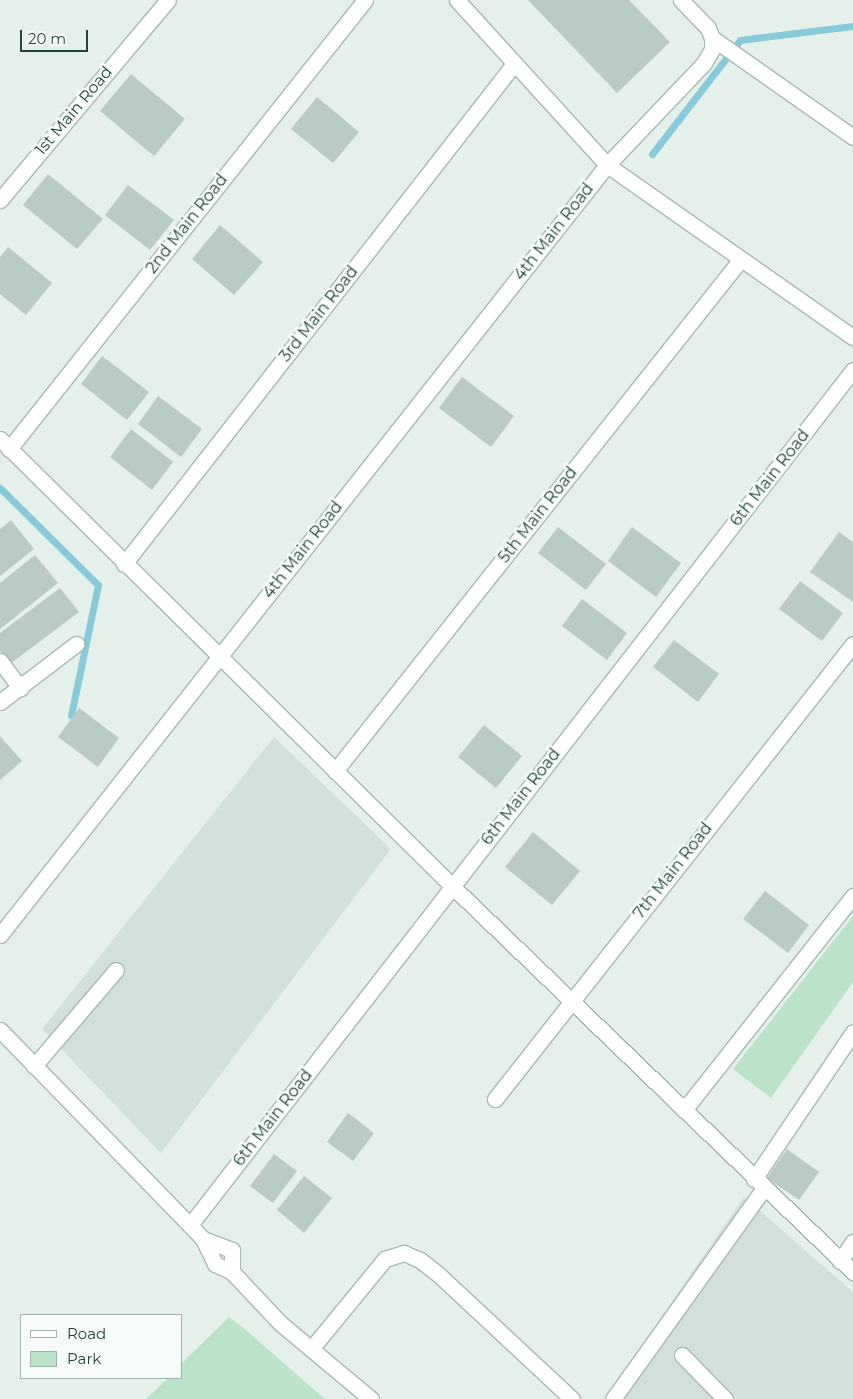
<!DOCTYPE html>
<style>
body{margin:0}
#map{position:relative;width:853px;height:1399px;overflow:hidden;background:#e5f0eb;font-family:Montserrat,sans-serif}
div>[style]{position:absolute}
.built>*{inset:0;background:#d2e0da}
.green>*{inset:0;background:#bbe3c7}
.stream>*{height:7px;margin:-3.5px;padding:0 3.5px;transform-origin:3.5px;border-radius:3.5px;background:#87cbdb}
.building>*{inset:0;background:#b9cbc4}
.roads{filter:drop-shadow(1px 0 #a6b9b3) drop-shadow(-1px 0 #a6b9b3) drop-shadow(0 1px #a6b9b3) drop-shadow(0 -1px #a6b9b3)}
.minor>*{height:15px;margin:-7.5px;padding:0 7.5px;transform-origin:7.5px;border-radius:7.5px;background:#fff}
span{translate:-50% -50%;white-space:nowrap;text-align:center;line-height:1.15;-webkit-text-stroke:5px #f6fbf9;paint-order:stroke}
.street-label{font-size:16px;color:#21443c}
.legend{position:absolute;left:20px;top:1314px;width:162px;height:65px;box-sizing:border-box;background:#f6fbf9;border:1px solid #a1b2ad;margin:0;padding:6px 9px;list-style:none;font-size:15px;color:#21443c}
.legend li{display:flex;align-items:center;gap:10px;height:25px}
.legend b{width:25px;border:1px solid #a1b2ad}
.scale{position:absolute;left:20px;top:30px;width:68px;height:22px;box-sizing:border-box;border:2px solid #21443c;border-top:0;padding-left:6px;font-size:15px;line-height:18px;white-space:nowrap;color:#21443c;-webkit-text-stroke:4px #f6fbf9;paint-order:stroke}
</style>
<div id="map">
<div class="built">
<div style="clip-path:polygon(274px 737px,391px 849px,161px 1153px,42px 1029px)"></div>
<div style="clip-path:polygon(744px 1197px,853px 1292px,853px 1399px,605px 1399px)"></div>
</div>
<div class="green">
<div style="clip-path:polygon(853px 916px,853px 982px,771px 1098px,733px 1069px)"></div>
<div style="clip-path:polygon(229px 1317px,245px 1329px,325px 1399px,146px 1399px,168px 1378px,181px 1378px,181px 1364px)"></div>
</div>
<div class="stream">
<div style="left:652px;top:154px;width:144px;rotate:-52.3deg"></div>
<div style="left:740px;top:40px;width:114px;rotate:-7.1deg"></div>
<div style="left:0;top:488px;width:138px;rotate:44.7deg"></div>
<div style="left:98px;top:585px;width:133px;rotate:101.7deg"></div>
</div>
<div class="building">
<div style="clip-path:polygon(528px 0,629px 0,670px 42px,617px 93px)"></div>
<div style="clip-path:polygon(131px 74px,185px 119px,154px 156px,100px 111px)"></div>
<div style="clip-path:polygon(317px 97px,359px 132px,333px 163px,291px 129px)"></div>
<div style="clip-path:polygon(48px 174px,103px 219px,77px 249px,23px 205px)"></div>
<div style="clip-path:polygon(128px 185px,174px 220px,150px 250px,105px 215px)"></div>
<div style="clip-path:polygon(220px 225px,263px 262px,234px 295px,192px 259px)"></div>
<div style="clip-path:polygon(8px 247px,52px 283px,26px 315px,0 294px,0 257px)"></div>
<div style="clip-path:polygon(102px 356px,149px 392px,127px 420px,81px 384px)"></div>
<div style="clip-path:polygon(462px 377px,514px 416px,491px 447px,439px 408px)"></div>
<div style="clip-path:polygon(158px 396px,202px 429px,181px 457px,138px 424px)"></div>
<div style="clip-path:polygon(131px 429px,173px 462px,152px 490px,110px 457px)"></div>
<div style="clip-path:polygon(11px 520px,34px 549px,0 576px,0 529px)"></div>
<div style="clip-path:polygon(558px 527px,606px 564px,586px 590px,538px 553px)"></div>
<div style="clip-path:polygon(632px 527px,681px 563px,656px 597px,608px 561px)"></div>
<div style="clip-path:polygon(839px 532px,853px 542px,853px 602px,810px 572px)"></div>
<div style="clip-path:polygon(35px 555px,58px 583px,0 629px,0 583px)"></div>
<div style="clip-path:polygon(800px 581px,843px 613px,822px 641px,779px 609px)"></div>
<div style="clip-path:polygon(60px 588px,79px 612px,10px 664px,0 651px,0 633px)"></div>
<div style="clip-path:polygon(582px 599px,627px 633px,607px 660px,562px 626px)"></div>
<div style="clip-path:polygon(674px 640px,719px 674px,698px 702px,653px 667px)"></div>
<div style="clip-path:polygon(79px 708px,119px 738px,98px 767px,58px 737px)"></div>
<div style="clip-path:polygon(484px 725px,522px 756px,496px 788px,458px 757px)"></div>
<div style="clip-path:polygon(0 736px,22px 761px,0 780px)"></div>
<div style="clip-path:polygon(533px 832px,580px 871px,552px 905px,505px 867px)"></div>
<div style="clip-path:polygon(765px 891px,809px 925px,788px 953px,743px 919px)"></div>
<div style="clip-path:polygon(348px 1113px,374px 1133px,353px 1161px,327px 1142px)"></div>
<div style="clip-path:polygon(787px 1149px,819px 1172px,799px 1200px,767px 1178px)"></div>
<div style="clip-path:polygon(274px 1154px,297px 1171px,273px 1203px,250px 1186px)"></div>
<div style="clip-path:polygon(304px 1176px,332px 1198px,304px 1233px,277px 1210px)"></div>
</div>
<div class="roads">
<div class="minor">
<div style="left:457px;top:0;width:223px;rotate:47.7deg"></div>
<div style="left:607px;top:165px;width:300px;rotate:35deg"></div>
<div style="left:712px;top:38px;width:172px;rotate:35.1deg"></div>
<div style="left:0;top:200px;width:261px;rotate:-50deg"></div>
<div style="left:0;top:439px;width:636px;rotate:44.68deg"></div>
<div style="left:452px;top:886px;width:557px;rotate:43.91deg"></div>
<div style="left:9px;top:449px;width:573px;rotate:-51.59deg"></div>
<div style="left:124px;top:564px;width:634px;rotate:-52.05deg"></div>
<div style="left:0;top:661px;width:34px;rotate:53deg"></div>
<div style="left:0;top:702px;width:96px;rotate:-37.3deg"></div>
<div style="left:335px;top:771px;width:653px;rotate:-51.59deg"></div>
<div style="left:0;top:935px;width:980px;rotate:-51.75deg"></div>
<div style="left:607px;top:165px;width:141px;rotate:-46.4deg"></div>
<div style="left:704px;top:63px;width:16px;rotate:-60deg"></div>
<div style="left:712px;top:49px;width:11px;rotate:-90deg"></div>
<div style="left:712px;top:38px;width:11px;rotate:-112deg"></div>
<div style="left:708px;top:28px;width:39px;rotate:-134deg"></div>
<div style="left:0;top:1030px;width:291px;rotate:45.8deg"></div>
<div style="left:203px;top:1239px;width:28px;rotate:64deg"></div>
<div style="left:215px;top:1264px;width:19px;rotate:25deg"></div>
<div style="left:232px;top:1272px;width:70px;rotate:46.7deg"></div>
<div style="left:280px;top:1323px;width:119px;rotate:39.9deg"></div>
<div style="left:34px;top:1066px;width:126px;rotate:-49.5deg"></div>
<div style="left:495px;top:1099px;width:579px;rotate:-51.8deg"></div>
<div style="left:684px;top:1110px;width:273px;rotate:-51.7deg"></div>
<div style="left:754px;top:1179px;width:177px;rotate:-56deg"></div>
<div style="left:190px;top:1225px;width:1082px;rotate:-52.21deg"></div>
<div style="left:203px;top:1239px;width:31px;rotate:21deg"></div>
<div style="left:232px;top:1250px;width:22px;rotate:90deg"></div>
<div style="left:840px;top:1261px;width:23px;rotate:-56deg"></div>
<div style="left:311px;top:1349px;width:117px;rotate:-50.6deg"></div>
<div style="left:385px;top:1259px;width:20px;rotate:-18deg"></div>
<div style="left:404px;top:1253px;width:17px;rotate:24deg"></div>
<div style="left:420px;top:1260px;width:23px;rotate:38deg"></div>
<div style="left:438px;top:1274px;width:183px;rotate:43deg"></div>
<div style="left:682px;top:1355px;width:62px;rotate:45.7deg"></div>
<div style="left:613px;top:1399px;width:259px;rotate:-54.4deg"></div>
</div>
</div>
<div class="street-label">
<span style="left:74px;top:111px;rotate:-50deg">1st Main Road</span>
<span style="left:187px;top:224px;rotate:-52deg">2nd Main Road</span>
<span style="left:554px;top:232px;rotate:-52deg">4th Main Road</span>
<span style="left:319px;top:314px;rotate:-52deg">3rd Main Road</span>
<span style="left:770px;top:478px;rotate:-52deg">6th Main Road</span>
<span style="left:538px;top:515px;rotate:-52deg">5th Main Road</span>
<span style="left:303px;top:550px;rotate:-52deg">4th Main Road</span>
<span style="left:521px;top:797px;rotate:-52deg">6th Main Road</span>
<span style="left:673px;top:871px;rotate:-52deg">7th Main Road</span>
<span style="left:273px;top:1118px;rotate:-52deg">6th Main Road</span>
</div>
<ul class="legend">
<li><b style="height:6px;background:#fff"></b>Road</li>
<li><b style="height:14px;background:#bbe3c7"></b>Park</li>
</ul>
<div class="scale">20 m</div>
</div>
